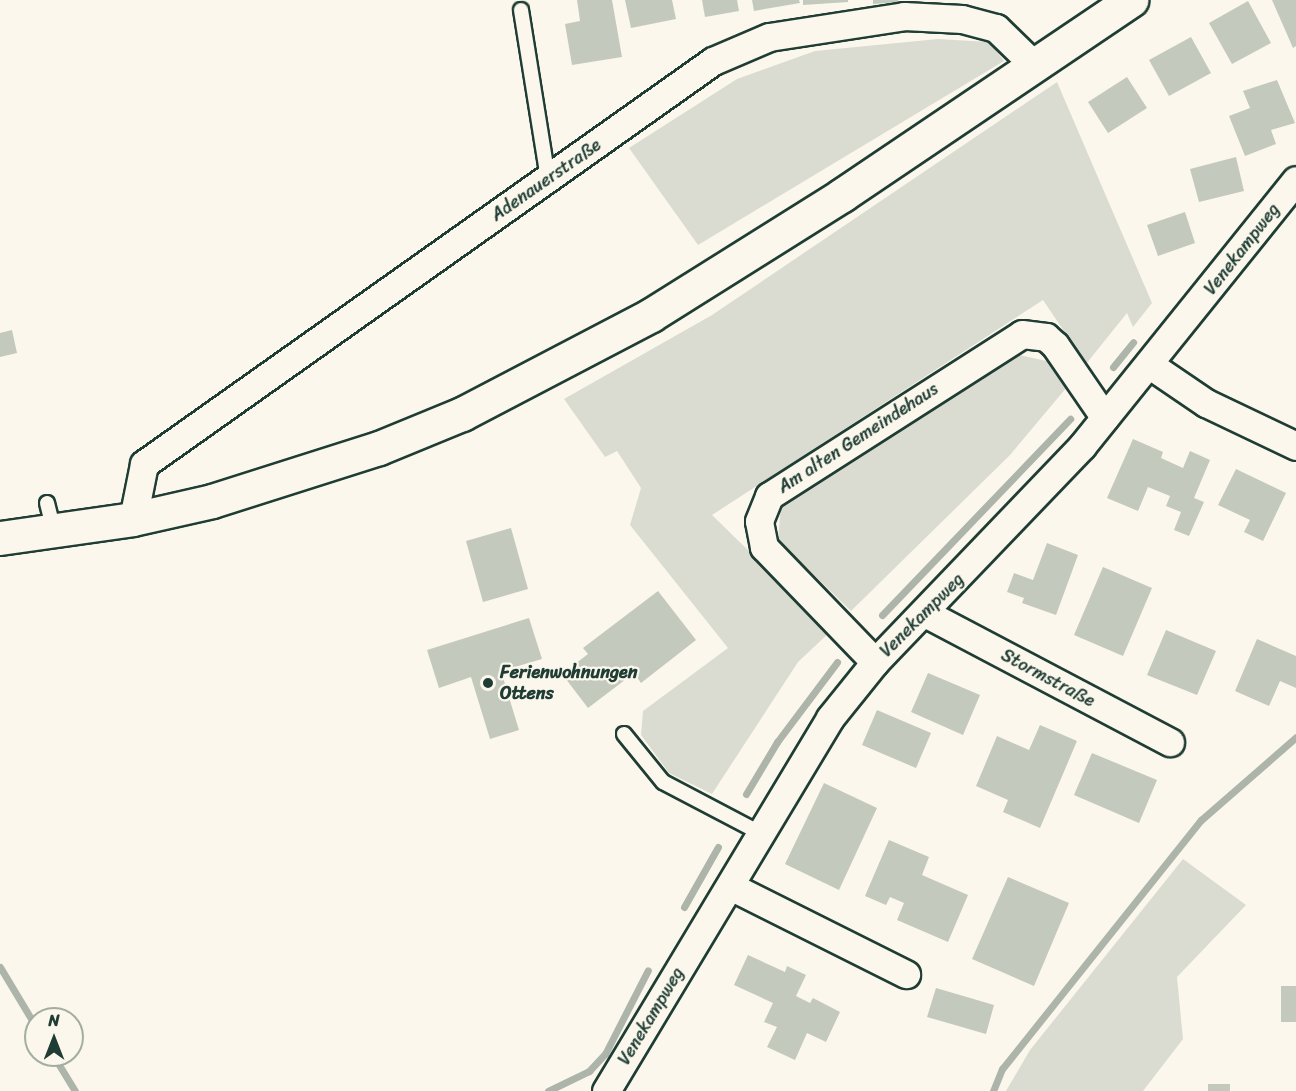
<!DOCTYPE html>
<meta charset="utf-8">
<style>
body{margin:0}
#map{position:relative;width:1296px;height:1091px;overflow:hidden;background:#fbf7ec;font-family:Sriracha,sans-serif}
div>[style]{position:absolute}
.green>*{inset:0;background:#dbdcd1}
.stream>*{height:7px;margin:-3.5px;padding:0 3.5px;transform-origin:3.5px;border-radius:3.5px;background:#adb4aa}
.building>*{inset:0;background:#c4c9be}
.roads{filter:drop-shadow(2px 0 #1f3d34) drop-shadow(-2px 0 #1f3d34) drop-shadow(0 2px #1f3d34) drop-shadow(0 -2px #1f3d34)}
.lane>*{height:14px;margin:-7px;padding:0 7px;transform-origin:7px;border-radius:7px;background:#fbf7ec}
.street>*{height:27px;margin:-13.5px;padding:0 13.5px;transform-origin:13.5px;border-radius:13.5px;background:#fbf7ec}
.secondary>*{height:33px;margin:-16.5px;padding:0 16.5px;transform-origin:16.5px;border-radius:16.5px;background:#fbf7ec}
.dots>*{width:16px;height:16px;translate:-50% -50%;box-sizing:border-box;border:3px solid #fbf7ec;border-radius:50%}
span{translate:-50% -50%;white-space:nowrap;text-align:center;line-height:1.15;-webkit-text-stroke:4.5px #fbf7ec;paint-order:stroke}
.street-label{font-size:18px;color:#1f3d34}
.poi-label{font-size:18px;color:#1f3d34;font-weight:700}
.left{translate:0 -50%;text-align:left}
.north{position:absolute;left:24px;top:1007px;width:60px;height:60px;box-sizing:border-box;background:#fbf7ec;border:2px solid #a3ada2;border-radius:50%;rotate:0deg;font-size:16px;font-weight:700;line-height:24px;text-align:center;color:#1f3d34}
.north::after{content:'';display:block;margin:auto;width:21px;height:27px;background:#1f3d34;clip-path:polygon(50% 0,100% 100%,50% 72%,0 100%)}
</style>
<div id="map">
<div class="green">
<div style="clip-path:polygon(938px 39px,989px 42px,1004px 61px,698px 245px,629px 148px,737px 79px,815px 51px)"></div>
<div style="clip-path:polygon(1057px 82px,1152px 303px,1133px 327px,1127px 313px,1086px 364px,1043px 300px,712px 515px,831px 631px,798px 662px,712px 794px,669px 773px,641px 735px,643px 711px,728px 648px,630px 525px,641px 488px,617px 451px,605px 457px,564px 399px,712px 315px)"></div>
<div style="clip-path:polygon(1011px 353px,1051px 362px,1067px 387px,1010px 455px,851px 611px,778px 540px,781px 504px)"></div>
<div style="clip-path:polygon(1183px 859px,1246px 905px,1177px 977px,1183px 1039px,1143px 1091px,1006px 1091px,1030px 1050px)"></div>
</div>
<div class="stream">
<div style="left:1113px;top:367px;width:32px;rotate:-51deg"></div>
<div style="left:882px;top:615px;width:272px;rotate:-46.2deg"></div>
<div style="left:746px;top:794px;width:61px;rotate:-59.2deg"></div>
<div style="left:777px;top:742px;width:100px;rotate:-53.1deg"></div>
<div style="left:684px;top:907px;width:69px;rotate:-60.5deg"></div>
<div style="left:0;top:967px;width:70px;rotate:59deg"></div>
<div style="left:53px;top:1055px;width:42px;rotate:58.6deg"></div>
<div style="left:548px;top:1091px;width:46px;rotate:-26deg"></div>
<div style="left:589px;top:1071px;width:23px;rotate:-47deg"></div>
<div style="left:605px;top:1054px;width:94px;rotate:-62.9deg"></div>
<div style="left:993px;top:1091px;width:24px;rotate:-68deg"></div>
<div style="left:1002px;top:1069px;width:319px;rotate:-51.4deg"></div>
<div style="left:1201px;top:820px;width:126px;rotate:-41.1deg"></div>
</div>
<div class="building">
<div style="clip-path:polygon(577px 0,612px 0,622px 57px,572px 65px,565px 24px,580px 21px)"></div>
<div style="clip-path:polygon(625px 0,672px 0,676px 19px,631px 28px)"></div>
<div style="clip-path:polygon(702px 0,737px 0,739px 11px,705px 17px)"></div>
<div style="clip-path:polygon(752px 0,799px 0,800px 3px,754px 11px)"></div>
<div style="clip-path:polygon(803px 0,848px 0,848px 2px,803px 5px)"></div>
<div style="clip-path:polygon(873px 0,898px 0,898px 2px,873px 4px)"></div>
<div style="clip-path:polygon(1272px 0,1296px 0,1296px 46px,1293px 48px)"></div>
<div style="clip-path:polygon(1248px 1px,1271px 43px,1232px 64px,1209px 23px)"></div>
<div style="clip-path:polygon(1191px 37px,1211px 73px,1169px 96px,1149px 60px)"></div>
<div style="clip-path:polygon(1127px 77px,1147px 108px,1108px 133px,1088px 102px)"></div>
<div style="clip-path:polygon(1277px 80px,1295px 123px,1271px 130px,1276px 144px,1245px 156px,1229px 116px,1250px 108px,1243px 91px)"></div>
<div style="clip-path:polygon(1236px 157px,1244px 191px,1199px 202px,1190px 169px)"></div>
<div style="clip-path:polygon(1185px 212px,1195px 243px,1158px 256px,1147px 225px)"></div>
<div style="clip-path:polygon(12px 330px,17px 353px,0 357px,0 333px)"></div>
<div style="clip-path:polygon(1133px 439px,1163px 452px,1161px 458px,1183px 468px,1190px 451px,1210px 460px,1194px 498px,1204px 502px,1189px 536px,1174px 530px,1181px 512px,1166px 506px,1170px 496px,1148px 487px,1138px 511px,1107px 498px)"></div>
<div style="clip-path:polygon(1236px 469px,1286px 493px,1263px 541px,1244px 532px,1250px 520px,1218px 505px)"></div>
<div style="clip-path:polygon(511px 528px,528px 589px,483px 602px,466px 541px)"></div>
<div style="clip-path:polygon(1047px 543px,1078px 555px,1056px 615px,1022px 603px,1024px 598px,1007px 592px,1014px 573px,1033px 580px)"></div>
<div style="clip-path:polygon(1103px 567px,1152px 588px,1123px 656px,1074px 635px)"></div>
<div style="clip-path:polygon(658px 591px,696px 640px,641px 683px,634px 673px,588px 708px,562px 674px,588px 654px,583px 648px)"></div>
<div style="clip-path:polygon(529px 618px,542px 659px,501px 671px,519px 730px,490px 739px,471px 677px,439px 688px,427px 650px)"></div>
<div style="clip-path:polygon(1166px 630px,1216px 651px,1197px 695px,1147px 675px)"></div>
<div style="clip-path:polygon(1257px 639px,1296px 656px,1296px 688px,1280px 681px,1269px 706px,1235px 691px)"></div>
<div style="clip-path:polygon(928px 673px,980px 695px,963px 735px,911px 712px)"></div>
<div style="clip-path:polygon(877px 710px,931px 733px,916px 768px,862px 745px)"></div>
<div style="clip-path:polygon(1040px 725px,1077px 741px,1040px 828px,1003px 812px,1008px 800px,976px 786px,997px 736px,1029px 750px)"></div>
<div style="clip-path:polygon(1092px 753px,1157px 780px,1139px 823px,1074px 795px)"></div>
<div style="clip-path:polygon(824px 783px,877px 808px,839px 890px,785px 864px)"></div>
<div style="clip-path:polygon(889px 840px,929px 857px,922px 875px,968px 895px,948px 942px,897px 920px,904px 903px,890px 897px,886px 905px,865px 896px)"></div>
<div style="clip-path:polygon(1008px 877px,1069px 903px,1034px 986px,972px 959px)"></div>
<div style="clip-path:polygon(748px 955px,785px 972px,787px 966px,806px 975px,796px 996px,810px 1003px,813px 998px,840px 1012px,826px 1042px,807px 1033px,795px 1060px,767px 1047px,777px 1027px,764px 1022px,773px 1003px,734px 985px)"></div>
<div style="clip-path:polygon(1281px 986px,1296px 986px,1296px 1022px,1281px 1022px)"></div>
<div style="clip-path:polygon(936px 988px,994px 1005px,986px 1034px,927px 1017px)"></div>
<div style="clip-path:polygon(1208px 1084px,1230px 1084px,1230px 1091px,1208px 1091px)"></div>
</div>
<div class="roads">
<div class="lane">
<div style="left:521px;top:10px;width:170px;rotate:80.9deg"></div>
<div style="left:47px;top:503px;width:29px;rotate:76deg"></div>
<div style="left:624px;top:734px;width:62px;rotate:50.9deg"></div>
<div style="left:663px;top:782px;width:110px;rotate:27.7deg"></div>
</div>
<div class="street">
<div style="left:1150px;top:365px;width:68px;rotate:34.2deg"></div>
<div style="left:1206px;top:403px;width:100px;rotate:25.5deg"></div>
<div style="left:133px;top:519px;width:56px;rotate:-78.7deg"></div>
<div style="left:144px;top:464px;width:697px;rotate:-35.31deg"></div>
<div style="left:713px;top:61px;width:61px;rotate:-23.2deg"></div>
<div style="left:769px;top:37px;width:137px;rotate:-8.8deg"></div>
<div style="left:904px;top:16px;width:58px;rotate:3deg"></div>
<div style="left:962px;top:19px;width:35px;rotate:15deg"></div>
<div style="left:996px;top:28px;width:52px;rotate:44.2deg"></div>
<div style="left:925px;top:613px;width:277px;rotate:27.8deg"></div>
<div style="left:875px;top:662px;width:160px;rotate:-134deg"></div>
<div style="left:764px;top:547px;width:26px;rotate:-101deg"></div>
<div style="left:759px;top:521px;width:27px;rotate:-68deg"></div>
<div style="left:769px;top:496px;width:300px;rotate:-32.6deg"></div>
<div style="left:1022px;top:334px;width:24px;rotate:7deg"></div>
<div style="left:1046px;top:337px;width:12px;rotate:42deg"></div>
<div style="left:1055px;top:345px;width:88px;rotate:55.6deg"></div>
<div style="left:730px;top:886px;width:197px;rotate:26.6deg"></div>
<div style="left:606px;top:1091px;width:435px;rotate:-59deg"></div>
<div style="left:830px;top:718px;width:72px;rotate:-51.2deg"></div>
<div style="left:875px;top:662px;width:299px;rotate:-46.2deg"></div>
<div style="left:1082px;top:446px;width:341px;rotate:-51.2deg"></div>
</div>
<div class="secondary">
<div style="left:0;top:538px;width:134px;rotate:-8.1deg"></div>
<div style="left:133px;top:519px;width:81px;rotate:-12.8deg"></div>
<div style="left:212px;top:501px;width:175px;rotate:-17.6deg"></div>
<div style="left:379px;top:448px;width:90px;rotate:-22.3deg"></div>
<div style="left:462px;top:414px;width:213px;rotate:-27.6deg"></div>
<div style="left:651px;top:315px;width:226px;rotate:-32.1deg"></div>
<div style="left:842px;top:195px;width:349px;rotate:-34deg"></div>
</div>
</div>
<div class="dots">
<div style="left:488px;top:683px;background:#1f3d34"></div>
</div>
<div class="street-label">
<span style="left:546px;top:180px;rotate:-35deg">Adenauerstraße</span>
<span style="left:1242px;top:249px;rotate:-52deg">Venekampweg</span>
<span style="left:858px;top:438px;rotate:-33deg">Am alten Gemeindehaus</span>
<span style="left:922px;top:615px;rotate:-45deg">Venekampweg</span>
<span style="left:1048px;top:678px;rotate:28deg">Stormstraße</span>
<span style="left:651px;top:1016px;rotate:-59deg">Venekampweg</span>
</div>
<div class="poi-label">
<span class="left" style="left:500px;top:683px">Ferienwohnungen<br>Ottens</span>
</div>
<div class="north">N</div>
</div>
